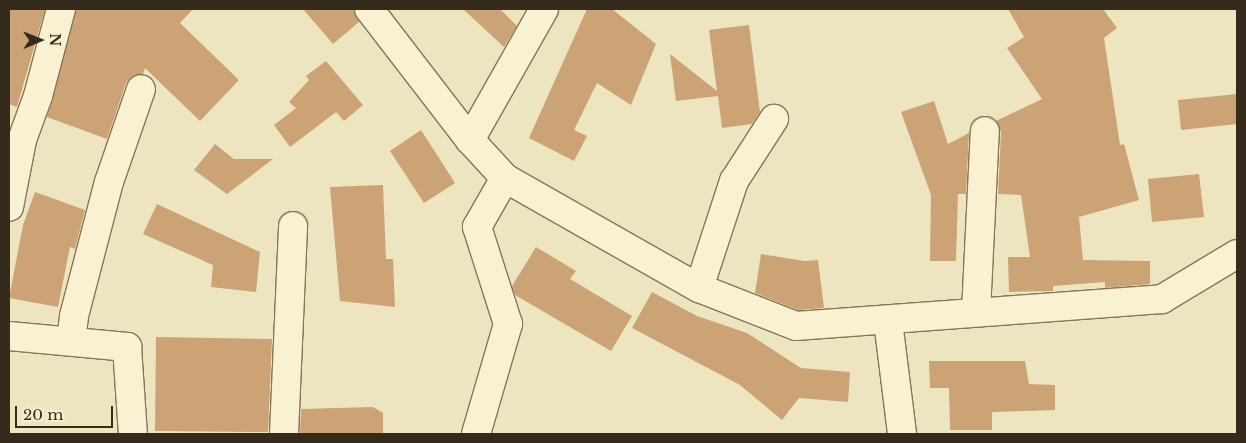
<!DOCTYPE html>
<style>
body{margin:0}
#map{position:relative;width:1246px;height:443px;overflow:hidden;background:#ede5bf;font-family:"Libre Baskerville",serif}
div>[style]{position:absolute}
.building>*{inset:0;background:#cba375}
.roads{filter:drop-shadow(1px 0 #857558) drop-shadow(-1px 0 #857558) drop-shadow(0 1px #857558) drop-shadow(0 -1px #857558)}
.minor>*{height:28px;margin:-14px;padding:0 14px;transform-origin:14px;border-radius:14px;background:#f8f1d2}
.tertiary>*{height:28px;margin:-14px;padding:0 14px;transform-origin:14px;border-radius:14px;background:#f8f1d2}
span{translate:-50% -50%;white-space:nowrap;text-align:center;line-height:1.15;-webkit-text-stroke:5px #f5eecf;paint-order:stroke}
.frame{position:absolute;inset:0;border:10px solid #352b1c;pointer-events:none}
.north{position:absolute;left:15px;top:15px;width:50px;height:50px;-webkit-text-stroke:4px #f5eecf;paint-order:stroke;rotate:89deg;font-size:14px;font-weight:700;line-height:20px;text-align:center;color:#352b1c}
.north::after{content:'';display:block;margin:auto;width:18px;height:22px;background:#352b1c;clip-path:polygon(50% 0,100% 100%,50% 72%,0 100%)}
.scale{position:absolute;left:15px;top:406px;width:98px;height:22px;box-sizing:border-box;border:2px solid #352b1c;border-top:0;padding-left:6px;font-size:15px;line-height:18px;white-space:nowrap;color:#352b1c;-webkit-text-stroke:4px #f5eecf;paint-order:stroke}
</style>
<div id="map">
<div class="building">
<div style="clip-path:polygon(9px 9px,45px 9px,17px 107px,9px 104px)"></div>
<div style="clip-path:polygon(76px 9px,193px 9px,180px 23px,239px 80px,200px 121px,145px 68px,143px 74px,131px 77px,126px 83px,107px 139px,47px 117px)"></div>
<div style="clip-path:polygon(303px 9px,354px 9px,359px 22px,333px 44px)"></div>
<div style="clip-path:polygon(463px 9px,500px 9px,517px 26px,504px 47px)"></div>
<div style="clip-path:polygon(587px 9px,612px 9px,656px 44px,631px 105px,597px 83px,574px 130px,587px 136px,574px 161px,529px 138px)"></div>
<div style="clip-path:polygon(1008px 9px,1103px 9px,1117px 28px,1104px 38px,1120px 145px,1124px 144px,1139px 200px,1079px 217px,1083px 260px,1150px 261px,1150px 284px,1105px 288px,1105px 282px,1053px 286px,1053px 291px,1009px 292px,1008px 257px,1030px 257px,1021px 195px,998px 194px,1001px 132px,996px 121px,1042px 99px,1007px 48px,1024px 37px)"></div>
<div style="clip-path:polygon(749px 25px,760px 112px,752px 124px,722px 128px,718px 96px,676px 101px,670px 54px,717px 91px,709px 30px)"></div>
<div style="clip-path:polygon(326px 61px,363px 105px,344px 121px,336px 112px,290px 147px,274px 125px,296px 108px,289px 102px,309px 80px,306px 76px)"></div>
<div style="clip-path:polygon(1237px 94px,1237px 124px,1181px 130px,1178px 100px)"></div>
<div style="clip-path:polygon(934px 101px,948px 144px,969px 133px,966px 194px,958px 194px,956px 261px,930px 261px,931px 195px,901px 112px)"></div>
<div style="clip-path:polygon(421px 130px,455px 183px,424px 203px,390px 151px)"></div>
<div style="clip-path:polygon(215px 144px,234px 159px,273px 159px,227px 194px,194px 170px)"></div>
<div style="clip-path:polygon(1199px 174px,1204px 217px,1152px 222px,1148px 179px)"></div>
<div style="clip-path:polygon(383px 185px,386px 259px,393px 259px,395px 307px,340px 301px,330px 187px)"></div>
<div style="clip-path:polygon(35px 192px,85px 210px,75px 249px,70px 247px,58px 307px,9px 298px,23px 225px)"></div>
<div style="clip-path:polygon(157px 204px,260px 252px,256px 292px,211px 287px,213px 265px,143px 234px)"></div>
<div style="clip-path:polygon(536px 247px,576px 271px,570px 279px,632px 316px,611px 351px,515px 295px,512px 286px)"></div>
<div style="clip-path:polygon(761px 254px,805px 261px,818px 260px,824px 308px,798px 310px,755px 293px)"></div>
<div style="clip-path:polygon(652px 292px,697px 316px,747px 333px,801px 368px,850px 372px,848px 402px,799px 398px,782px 420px,740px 385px,632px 328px)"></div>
<div style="clip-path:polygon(156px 337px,272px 339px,268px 432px,155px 431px)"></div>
<div style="clip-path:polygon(929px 361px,1025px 361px,1029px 384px,1055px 385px,1055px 410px,992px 412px,992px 430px,950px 430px,949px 388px,930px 388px)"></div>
<div style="clip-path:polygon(373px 407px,383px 413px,383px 434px,300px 433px,301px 409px)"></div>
</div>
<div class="roads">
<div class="minor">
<div style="left:470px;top:140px;width:150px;rotate:-60.5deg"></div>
<div style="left:9px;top:207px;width:68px;rotate:-79deg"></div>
<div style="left:22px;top:140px;width:47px;rotate:-70deg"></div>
<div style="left:38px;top:96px;width:90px;rotate:-75.2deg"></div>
<div style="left:699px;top:288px;width:113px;rotate:-71.9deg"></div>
<div style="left:734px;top:181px;width:74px;rotate:-57.2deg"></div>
<div style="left:976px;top:312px;width:181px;rotate:-87.2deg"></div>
<div style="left:888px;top:321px;width:114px;rotate:82.9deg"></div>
<div style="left:9px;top:336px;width:119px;rotate:5.3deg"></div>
<div style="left:127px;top:347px;width:87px;rotate:86.1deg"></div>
<div style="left:71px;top:341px;width:25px;rotate:-83deg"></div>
<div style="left:74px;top:316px;width:138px;rotate:-75.4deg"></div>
<div style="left:109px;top:182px;width:98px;rotate:-71deg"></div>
<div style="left:284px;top:434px;width:208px;rotate:-87.5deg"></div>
<div style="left:476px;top:434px;width:115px;rotate:-73.8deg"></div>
<div style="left:508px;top:324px;width:102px;rotate:-107.7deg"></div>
<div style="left:477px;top:227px;width:56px;rotate:-60.3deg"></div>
</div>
<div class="tertiary">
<div style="left:369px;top:9px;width:165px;rotate:52.4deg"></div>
<div style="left:470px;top:140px;width:52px;rotate:47.4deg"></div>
<div style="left:505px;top:178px;width:223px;rotate:29.6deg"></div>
<div style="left:699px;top:288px;width:104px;rotate:21.4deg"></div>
<div style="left:796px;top:326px;width:367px;rotate:-4.2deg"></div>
<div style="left:1162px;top:299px;width:87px;rotate:-31deg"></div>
</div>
</div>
<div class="frame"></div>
<div class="north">N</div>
<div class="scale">20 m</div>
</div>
